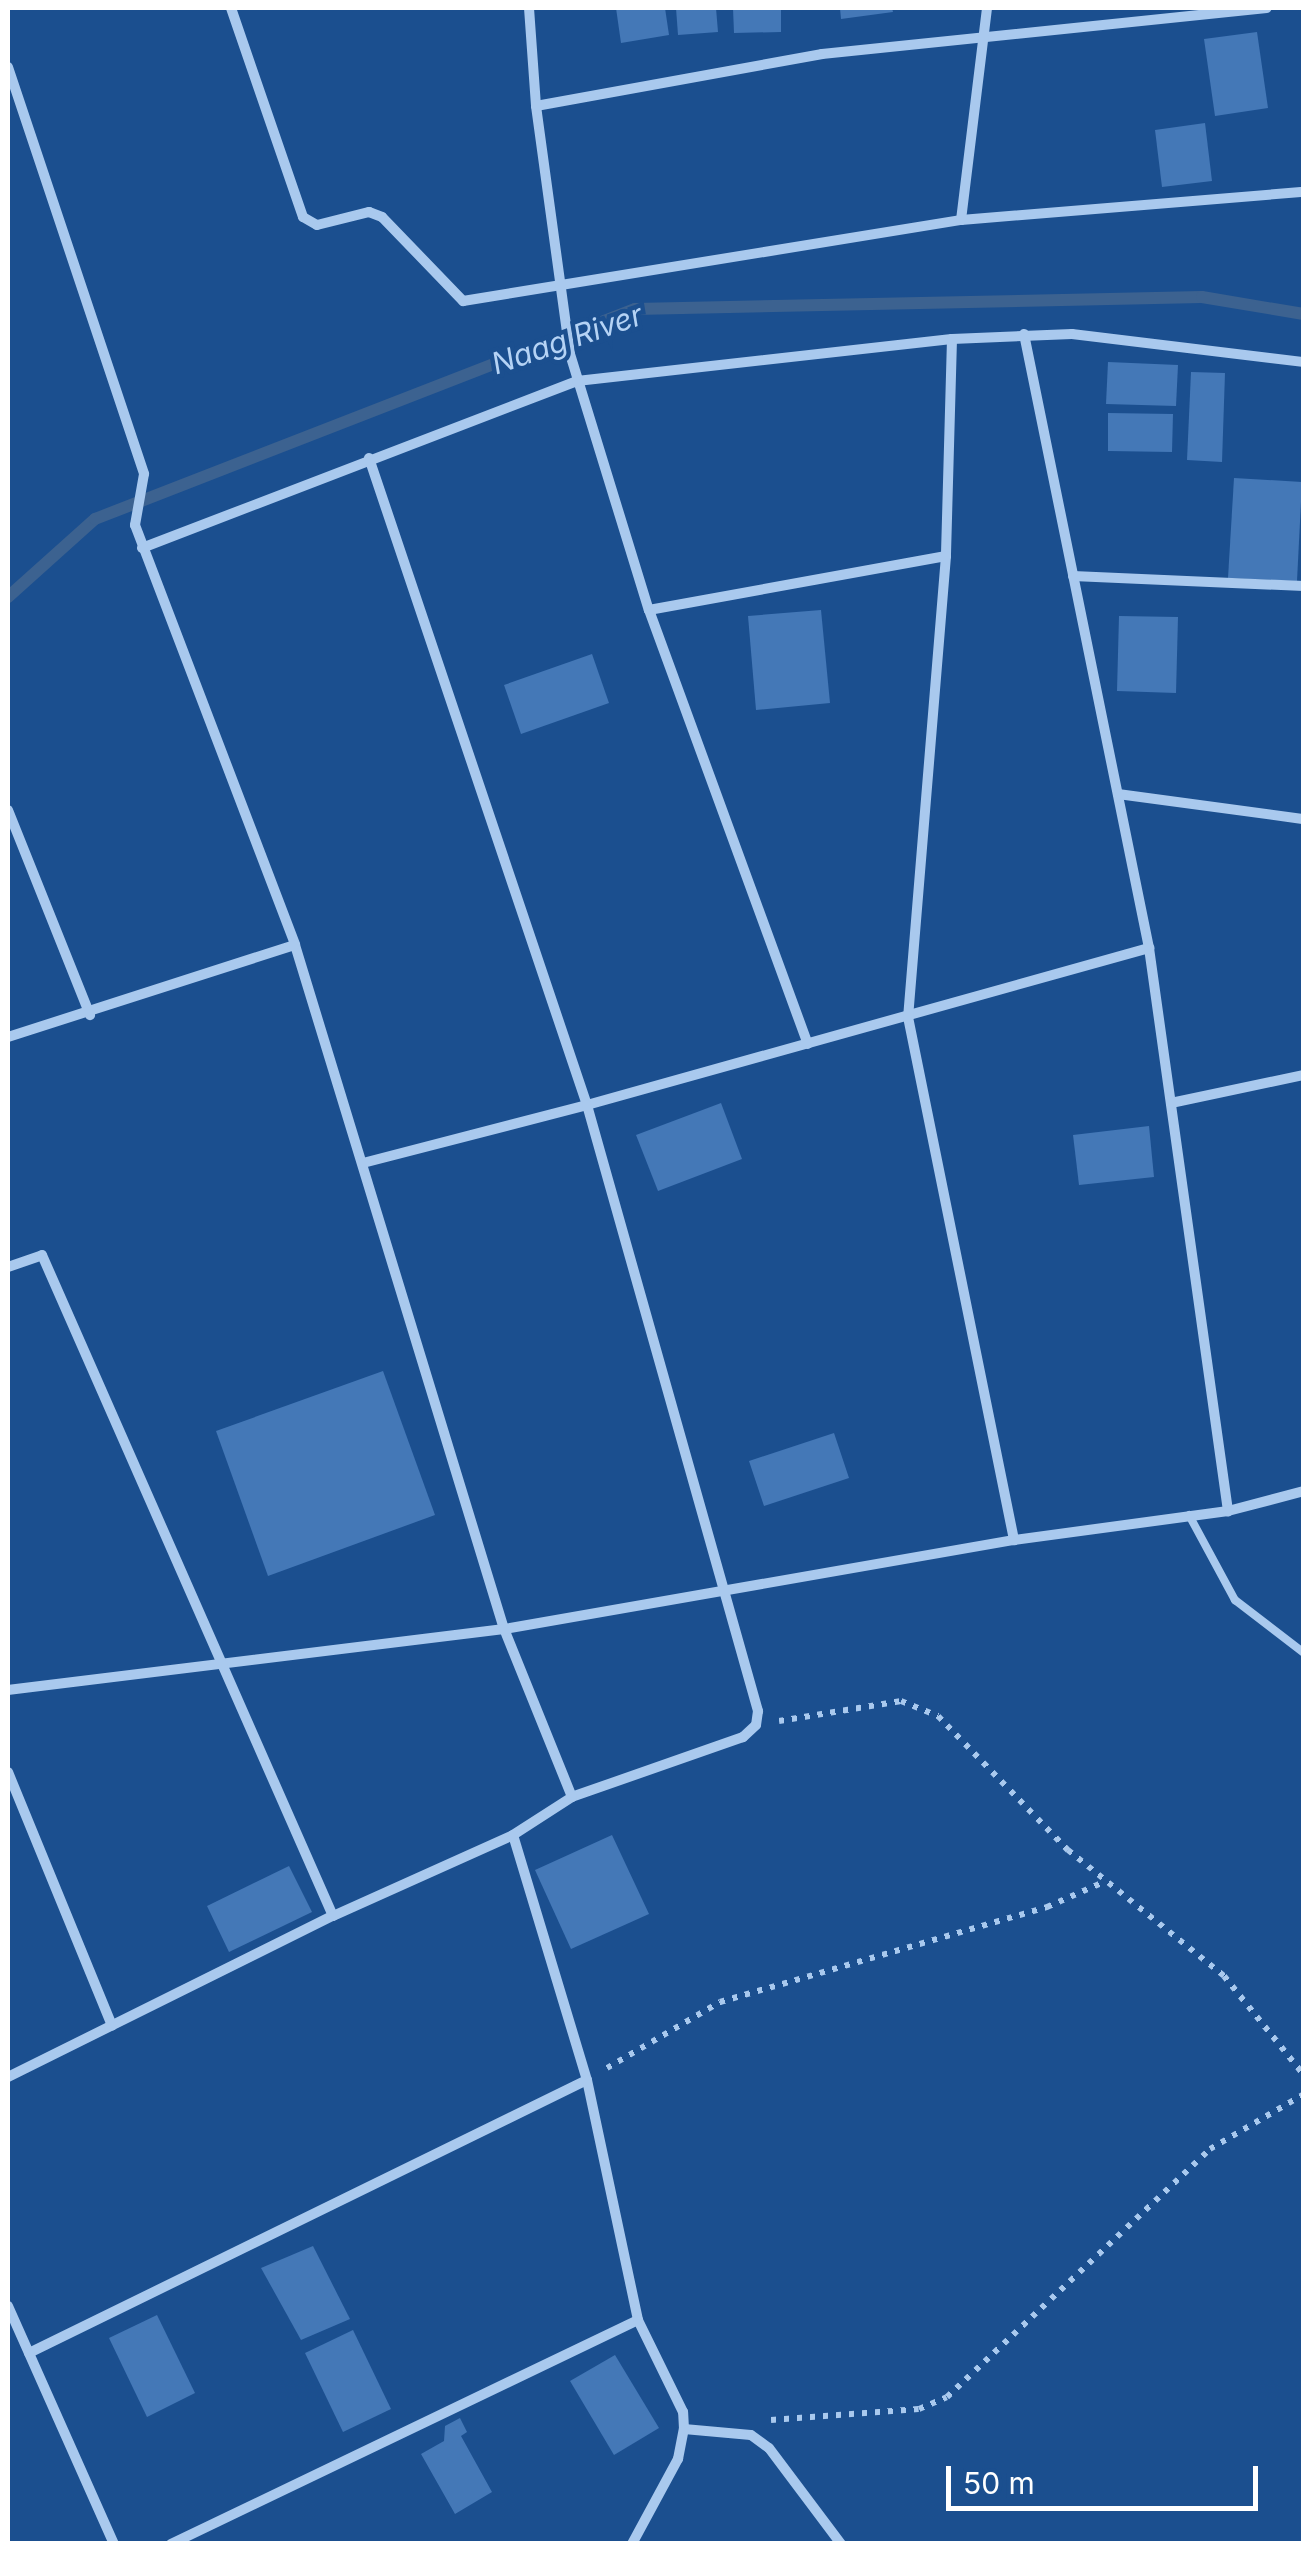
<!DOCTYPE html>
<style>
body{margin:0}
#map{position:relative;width:1311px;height:2551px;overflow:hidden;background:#1b4f8f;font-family:Inter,sans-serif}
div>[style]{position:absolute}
.stream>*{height:12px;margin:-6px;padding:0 6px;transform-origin:6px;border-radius:6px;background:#3c6290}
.building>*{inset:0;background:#4478b7}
.path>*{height:6px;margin-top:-3px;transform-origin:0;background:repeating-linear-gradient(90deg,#a9c9ee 0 5px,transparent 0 13px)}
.service>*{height:8px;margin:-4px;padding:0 4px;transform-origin:4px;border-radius:4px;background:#a9c9ee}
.minor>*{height:10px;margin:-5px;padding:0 5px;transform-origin:5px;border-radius:5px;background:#a9c9ee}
span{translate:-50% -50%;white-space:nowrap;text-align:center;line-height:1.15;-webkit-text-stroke:9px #1b4f8f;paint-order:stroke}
.water-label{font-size:30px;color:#b5d3f5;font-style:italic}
.frame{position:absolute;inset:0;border:10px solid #fff;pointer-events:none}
.scale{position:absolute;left:946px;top:2466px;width:312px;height:45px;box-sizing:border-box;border:5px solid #fff;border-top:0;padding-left:12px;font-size:30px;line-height:35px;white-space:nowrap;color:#fff;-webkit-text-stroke:8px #1b4f8f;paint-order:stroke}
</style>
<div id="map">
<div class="stream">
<div style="left:8px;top:597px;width:117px;rotate:-41.9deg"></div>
<div style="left:95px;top:519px;width:579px;rotate:-21.25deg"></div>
<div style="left:635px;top:309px;width:567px;rotate:-1.21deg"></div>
<div style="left:1202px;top:297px;width:103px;rotate:9.5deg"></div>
</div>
<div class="building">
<div style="clip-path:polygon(616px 8px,665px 8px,669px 35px,621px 43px)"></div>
<div style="clip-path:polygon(676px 8px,716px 8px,718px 32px,678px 35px)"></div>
<div style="clip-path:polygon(733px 8px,781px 8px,781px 32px,734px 33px)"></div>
<div style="clip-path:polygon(840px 8px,892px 8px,893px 12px,841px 19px)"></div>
<div style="clip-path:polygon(1257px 32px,1268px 108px,1215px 116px,1204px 39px)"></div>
<div style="clip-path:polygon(1205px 123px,1212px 181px,1162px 187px,1155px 130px)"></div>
<div style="clip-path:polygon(1108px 362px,1178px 365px,1176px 406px,1106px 404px)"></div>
<div style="clip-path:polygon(1191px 372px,1225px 373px,1222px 462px,1187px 460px)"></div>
<div style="clip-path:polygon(1108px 413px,1173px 414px,1172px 452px,1108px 451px)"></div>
<div style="clip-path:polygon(1234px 478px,1302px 482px,1297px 581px,1228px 578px)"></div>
<div style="clip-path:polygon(821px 610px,830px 703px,756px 710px,748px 616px)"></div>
<div style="clip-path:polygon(1119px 616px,1178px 617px,1176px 693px,1117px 691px)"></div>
<div style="clip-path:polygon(592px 654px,609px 703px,521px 734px,504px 685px)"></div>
<div style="clip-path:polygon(721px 1103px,742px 1159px,658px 1191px,636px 1135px)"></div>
<div style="clip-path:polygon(1149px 1126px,1154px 1177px,1079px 1185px,1073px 1135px)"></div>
<div style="clip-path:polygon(383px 1371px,435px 1515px,268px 1576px,216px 1431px)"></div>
<div style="clip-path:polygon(834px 1433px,849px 1478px,764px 1506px,749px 1461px)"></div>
<div style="clip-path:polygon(612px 1835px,649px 1914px,571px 1949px,535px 1870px)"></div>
<div style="clip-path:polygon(289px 1866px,312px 1912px,229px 1952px,207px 1906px)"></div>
<div style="clip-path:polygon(313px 2246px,350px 2319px,301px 2340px,261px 2268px)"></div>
<div style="clip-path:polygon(157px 2315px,195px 2393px,147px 2417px,109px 2338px)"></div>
<div style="clip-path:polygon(353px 2330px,391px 2409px,343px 2432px,305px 2353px)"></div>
<div style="clip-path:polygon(615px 2355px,659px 2428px,614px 2455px,570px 2381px)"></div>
<div style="clip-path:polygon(460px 2418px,467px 2432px,461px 2436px,492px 2492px,455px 2514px,421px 2454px,444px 2441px,445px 2426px)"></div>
</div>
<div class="path">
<div style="left:779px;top:1721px;width:124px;rotate:-9.3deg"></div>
<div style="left:901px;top:1701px;width:40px;rotate:22deg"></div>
<div style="left:938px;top:1716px;width:187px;rotate:45.9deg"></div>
<div style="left:1068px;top:1850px;width:201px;rotate:38.9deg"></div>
<div style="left:1224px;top:1976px;width:127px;rotate:51.1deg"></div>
<div style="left:607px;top:2068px;width:131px;rotate:-30.3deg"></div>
<div style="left:720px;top:2002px;width:341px;rotate:-16.2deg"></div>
<div style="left:1047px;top:1907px;width:62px;rotate:-23.7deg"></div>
<div style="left:771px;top:2420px;width:148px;rotate:-4.3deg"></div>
<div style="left:919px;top:2409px;width:30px;rotate:-23deg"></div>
<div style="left:947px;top:2397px;width:361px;rotate:-43.3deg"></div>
<div style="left:1210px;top:2149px;width:109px;rotate:-30.3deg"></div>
</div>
<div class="service">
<div style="left:1189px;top:1515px;width:97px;rotate:61.6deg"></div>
<div style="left:1235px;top:1600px;width:87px;rotate:37.5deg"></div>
</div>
<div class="minor">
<div style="left:231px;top:8px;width:221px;rotate:71deg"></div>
<div style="left:303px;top:217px;width:16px;rotate:30deg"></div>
<div style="left:317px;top:225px;width:54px;rotate:-14deg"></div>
<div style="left:369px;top:212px;width:14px;rotate:21deg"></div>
<div style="left:382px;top:217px;width:117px;rotate:46deg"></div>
<div style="left:463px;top:301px;width:505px;rotate:-9.24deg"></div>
<div style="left:961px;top:220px;width:344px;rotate:-4.7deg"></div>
<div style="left:529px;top:8px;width:98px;rotate:85.9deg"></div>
<div style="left:536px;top:106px;width:250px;rotate:82.2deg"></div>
<div style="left:570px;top:354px;width:268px;rotate:72.9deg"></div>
<div style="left:649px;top:610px;width:462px;rotate:69.9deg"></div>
<div style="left:8px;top:67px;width:429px;rotate:71.5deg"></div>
<div style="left:144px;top:474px;width:52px;rotate:100deg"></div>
<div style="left:135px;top:525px;width:449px;rotate:69.1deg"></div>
<div style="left:295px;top:945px;width:715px;rotate:73.01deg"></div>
<div style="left:504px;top:1629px;width:500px;rotate:173deg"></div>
<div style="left:536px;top:106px;width:291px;rotate:-10.3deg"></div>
<div style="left:822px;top:54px;width:447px;rotate:-5.9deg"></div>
<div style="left:961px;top:220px;width:214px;rotate:-83deg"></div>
<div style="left:1024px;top:334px;width:627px;rotate:78.49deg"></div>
<div style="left:1149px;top:948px;width:569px;rotate:82.01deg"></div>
<div style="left:952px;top:339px;width:120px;rotate:-2.4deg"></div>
<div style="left:1072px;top:334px;width:234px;rotate:6.9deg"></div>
<div style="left:369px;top:458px;width:683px;rotate:71.38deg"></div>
<div style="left:587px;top:1105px;width:584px;rotate:-15.61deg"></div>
<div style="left:142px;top:548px;width:466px;rotate:-21deg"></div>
<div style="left:577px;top:381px;width:377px;rotate:-6.4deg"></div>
<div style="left:952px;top:339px;width:217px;rotate:91.6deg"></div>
<div style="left:946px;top:556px;width:302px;rotate:169.7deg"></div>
<div style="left:946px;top:556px;width:463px;rotate:94.7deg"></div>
<div style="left:908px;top:1017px;width:534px;rotate:78.54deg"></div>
<div style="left:1073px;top:576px;width:231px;rotate:2.5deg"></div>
<div style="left:1118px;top:794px;width:188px;rotate:7.7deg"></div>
<div style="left:8px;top:810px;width:221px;rotate:68.2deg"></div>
<div style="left:8px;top:1037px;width:301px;rotate:-17.8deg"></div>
<div style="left:1171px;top:1103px;width:136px;rotate:-11.9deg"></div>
<div style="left:363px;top:1163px;width:231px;rotate:-14.5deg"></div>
<div style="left:587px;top:1105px;width:630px;rotate:74.24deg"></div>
<div style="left:758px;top:1711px;width:14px;rotate:98deg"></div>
<div style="left:756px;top:1725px;width:18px;rotate:137deg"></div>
<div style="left:743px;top:1737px;width:181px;rotate:160.7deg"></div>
<div style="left:8px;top:1267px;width:36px;rotate:-19deg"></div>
<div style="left:42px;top:1255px;width:722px;rotate:66.24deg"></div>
<div style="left:8px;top:1772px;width:274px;rotate:67.7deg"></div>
<div style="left:513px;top:1835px;width:256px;rotate:73.2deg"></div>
<div style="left:8px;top:2077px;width:363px;rotate:-26.4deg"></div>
<div style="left:333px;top:1916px;width:197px;rotate:-24.2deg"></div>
<div style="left:513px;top:1835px;width:70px;rotate:-32.8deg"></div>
<div style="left:572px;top:1797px;width:181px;rotate:-112deg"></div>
<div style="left:504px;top:1629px;width:518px;rotate:-9.9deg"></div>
<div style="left:1014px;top:1540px;width:216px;rotate:-7.7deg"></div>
<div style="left:1228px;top:1511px;width:79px;rotate:-14.7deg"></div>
<div style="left:8px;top:2306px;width:261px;rotate:66deg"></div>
<div style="left:29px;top:2353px;width:621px;rotate:-26.07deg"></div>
<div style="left:587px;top:2080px;width:245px;rotate:78deg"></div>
<div style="left:638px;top:2320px;width:518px;rotate:154.37deg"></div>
<div style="left:684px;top:2429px;width:67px;rotate:5.1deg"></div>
<div style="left:751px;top:2435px;width:22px;rotate:36deg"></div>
<div style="left:769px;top:2448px;width:120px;rotate:53.1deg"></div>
<div style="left:632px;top:2544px;width:97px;rotate:-61.6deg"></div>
<div style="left:678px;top:2459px;width:31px;rotate:-79deg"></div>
<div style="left:684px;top:2429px;width:17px;rotate:-93deg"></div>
<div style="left:683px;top:2412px;width:102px;rotate:-116.1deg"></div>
</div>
<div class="water-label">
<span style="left:567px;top:339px;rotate:-19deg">Naag River</span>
</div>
<div class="frame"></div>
<div class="scale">50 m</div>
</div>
